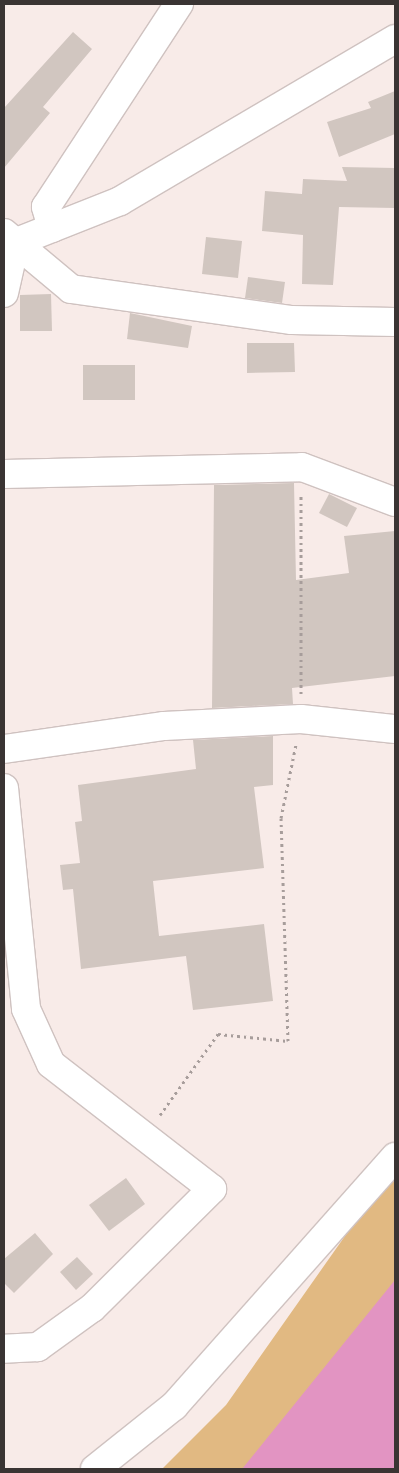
<!DOCTYPE html>
<style>
body{margin:0}
#map{position:relative;width:399px;height:1473px;overflow:hidden;background:#f8ebe8;font-family:"Times New Roman",serif}
div>[style]{position:absolute}
.green>*{inset:0;background:#e1b982}
.water>*{inset:0;background:#e294c2}
.building>*{inset:0;background:#d1c6c0}
.path>*{height:3px;margin-top:-1.5px;transform-origin:0;background:repeating-linear-gradient(90deg,#a79d9b 0 2.5px,transparent 0 6.5px)}
.roads{filter:drop-shadow(1px 0 #cfc2c0) drop-shadow(-1px 0 #cfc2c0) drop-shadow(0 1px #cfc2c0) drop-shadow(0 -1px #cfc2c0)}
.minor>*{height:28px;margin:-14px;padding:0 14px;transform-origin:14px;border-radius:14px;background:#fff}
.tertiary>*{height:28px;margin:-14px;padding:0 14px;transform-origin:14px;border-radius:14px;background:#fff}
span{translate:-50% -50%;white-space:nowrap;text-align:center;line-height:1.15;-webkit-text-stroke:4px #fff;paint-order:stroke}
.frame{position:absolute;inset:0;border:5px solid #3a3433;pointer-events:none}
</style>
<div id="map">
<div class="green">
<div style="clip-path:polygon(395px 1165px,395px 1469px,162px 1469px,226px 1405px)"></div>
</div>
<div class="water">
<div style="clip-path:polygon(395px 1280px,395px 1469px,242px 1469px)"></div>
</div>
<div class="building">
<div style="clip-path:polygon(73px 32px,92px 49px,43px 107px,50px 113px,4px 168px,4px 108px)"></div>
<div style="clip-path:polygon(395px 91px,395px 134px,339px 157px,327px 122px,371px 108px,368px 102px)"></div>
<div style="clip-path:polygon(342px 167px,395px 168px,395px 208px,339px 207px,333px 285px,302px 284px,303px 235px,262px 231px,265px 191px,302px 194px,303px 179px,347px 181px)"></div>
<div style="clip-path:polygon(206px 237px,242px 241px,238px 278px,202px 274px)"></div>
<div style="clip-path:polygon(248px 277px,285px 282px,282px 303px,245px 298px)"></div>
<div style="clip-path:polygon(51px 294px,52px 331px,20px 331px,20px 295px)"></div>
<div style="clip-path:polygon(130px 313px,192px 326px,188px 348px,127px 339px)"></div>
<div style="clip-path:polygon(247px 343px,294px 343px,295px 372px,247px 373px)"></div>
<div style="clip-path:polygon(83px 365px,135px 365px,135px 400px,83px 400px)"></div>
<div style="clip-path:polygon(294px 483px,296px 580px,349px 573px,344px 536px,395px 531px,395px 676px,292px 688px,293px 704px,212px 708px,214px 485px)"></div>
<div style="clip-path:polygon(329px 494px,357px 508px,347px 527px,319px 513px)"></div>
<div style="clip-path:polygon(273px 736px,273px 785px,254px 787px,264px 868px,153px 881px,159px 936px,264px 924px,273px 1001px,193px 1010px,186px 956px,81px 969px,73px 889px,63px 890px,60px 865px,80px 863px,75px 822px,82px 821px,78px 785px,196px 769px,193px 740px)"></div>
<div style="clip-path:polygon(126px 1178px,145px 1204px,109px 1231px,89px 1205px)"></div>
<div style="clip-path:polygon(35px 1233px,53px 1254px,14px 1293px,4px 1283px,4px 1259px)"></div>
<div style="clip-path:polygon(77px 1257px,93px 1274px,76px 1290px,60px 1272px)"></div>
</div>
<div class="path">
<div style="left:301px;top:694px;width:199px;rotate:-90deg"></div>
<div style="left:160px;top:1115px;width:100px;rotate:-54.4deg"></div>
<div style="left:218px;top:1034px;width:70px;rotate:5.7deg"></div>
<div style="left:288px;top:1041px;width:223px;rotate:-91.8deg"></div>
<div style="left:281px;top:818px;width:76px;rotate:-78.5deg"></div>
</div>
<div class="roads">
<div class="minor">
<div style="left:52px;top:228px;width:22px;rotate:-106deg"></div>
<div style="left:46px;top:207px;width:243px;rotate:-56.8deg"></div>
<div style="left:4px;top:233px;width:87px;rotate:39.9deg"></div>
<div style="left:71px;top:289px;width:223px;rotate:8deg"></div>
<div style="left:292px;top:320px;width:103px;rotate:1.1deg"></div>
<div style="left:4px;top:293px;width:50px;rotate:-77.3deg"></div>
<div style="left:4px;top:474px;width:298px;rotate:-1.3deg"></div>
<div style="left:302px;top:467px;width:99px;rotate:20.6deg"></div>
<div style="left:4px;top:749px;width:162px;rotate:-8.2deg"></div>
<div style="left:164px;top:726px;width:137px;rotate:-2.9deg"></div>
<div style="left:301px;top:719px;width:95px;rotate:6.1deg"></div>
<div style="left:4px;top:788px;width:222px;rotate:84.3deg"></div>
<div style="left:26px;top:1009px;width:60px;rotate:65.6deg"></div>
<div style="left:51px;top:1064px;width:204px;rotate:37.8deg"></div>
<div style="left:212px;top:1189px;width:169px;rotate:135.2deg"></div>
<div style="left:92px;top:1308px;width:67px;rotate:144.2deg"></div>
<div style="left:38px;top:1347px;width:34px;rotate:177deg"></div>
<div style="left:95px;top:1469px;width:101px;rotate:-38.6deg"></div>
<div style="left:174px;top:1406px;width:333px;rotate:-48.4deg"></div>
</div>
<div class="tertiary">
<div style="left:4px;top:247px;width:125px;rotate:-21.6deg"></div>
<div style="left:120px;top:201px;width:319px;rotate:-30.5deg"></div>
</div>
</div>
<div class="frame"></div>
</div>
